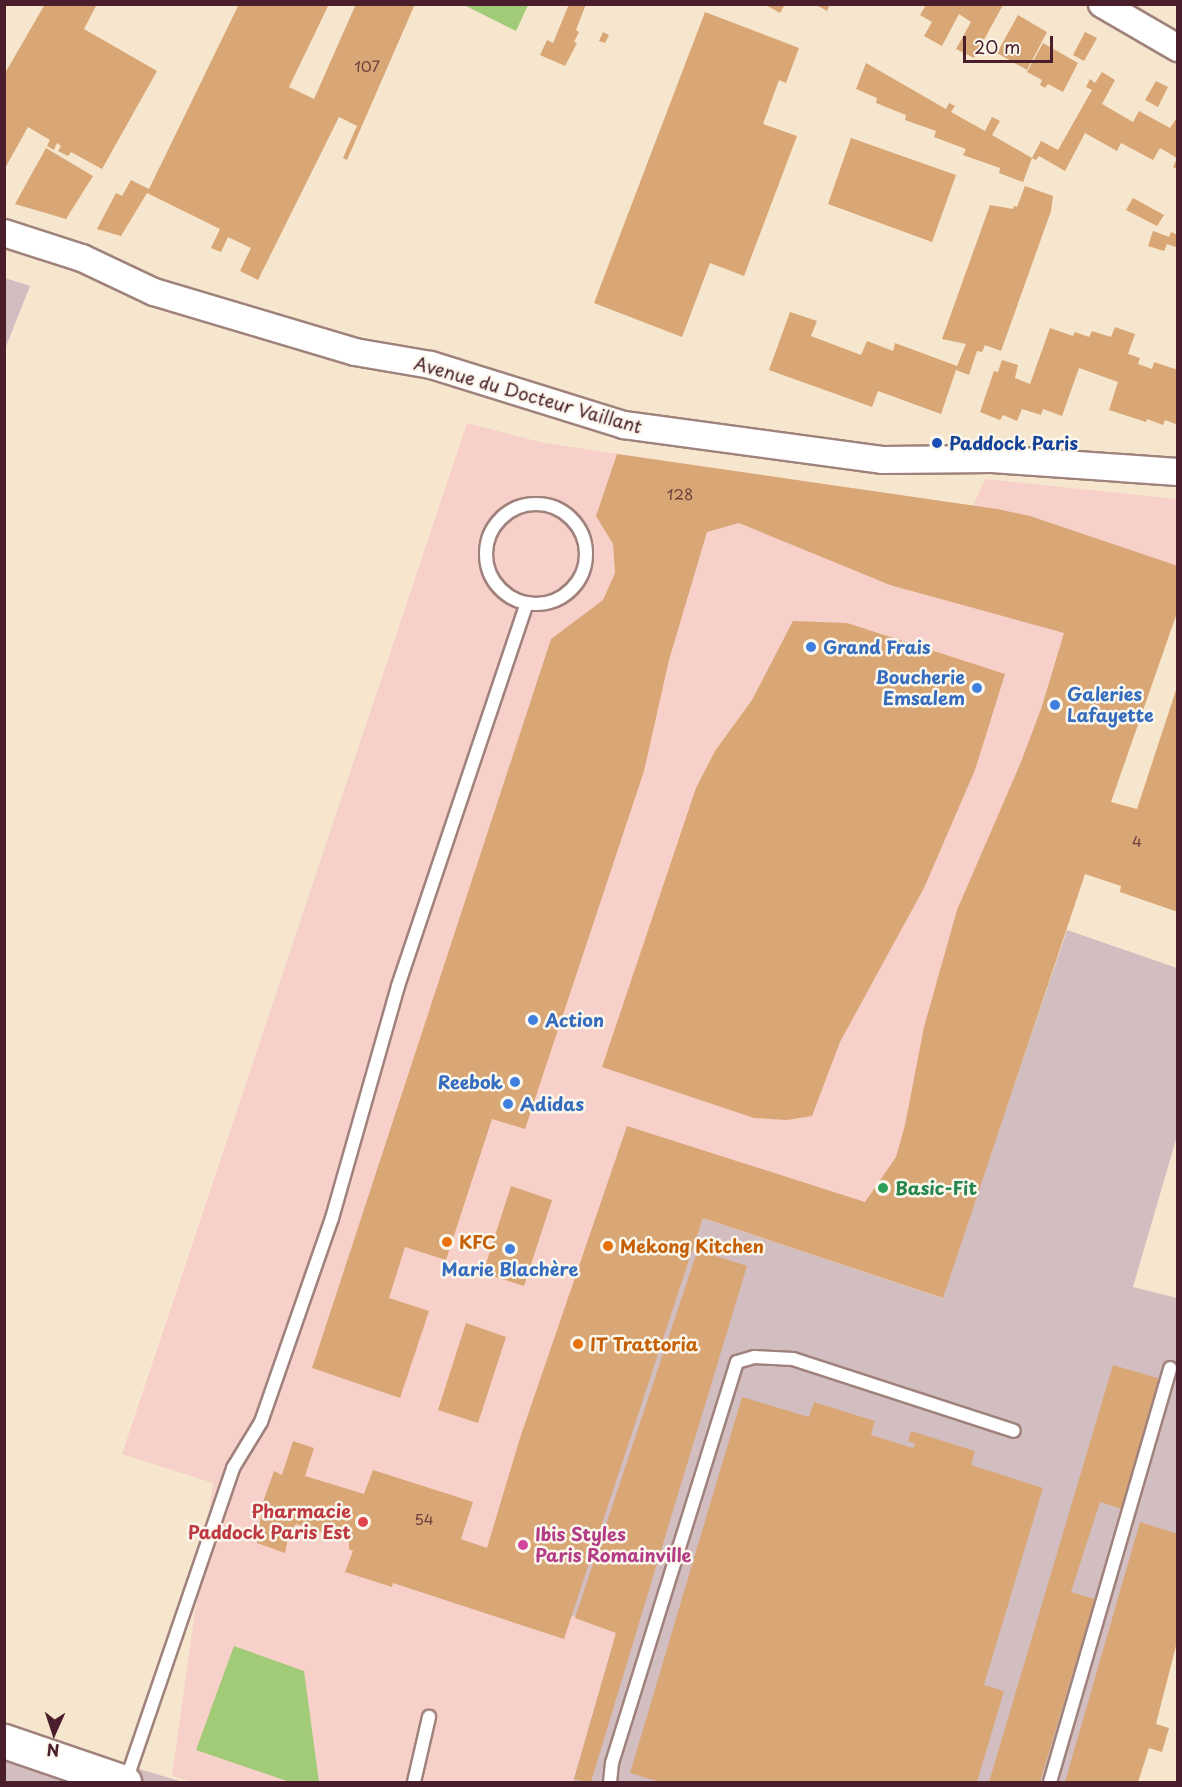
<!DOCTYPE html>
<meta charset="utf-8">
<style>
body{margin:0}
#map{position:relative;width:1182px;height:1787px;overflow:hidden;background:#f6e6ce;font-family:"Playpen Sans",sans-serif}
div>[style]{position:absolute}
.built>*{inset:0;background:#f7d0c9}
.industrial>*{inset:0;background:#d2bec1}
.green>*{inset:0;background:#a2cb77}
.building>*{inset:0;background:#d9a676}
.roads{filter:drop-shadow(2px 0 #a0827c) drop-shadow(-2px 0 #a0827c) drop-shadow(0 2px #a0827c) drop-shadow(0 -2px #a0827c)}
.service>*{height:12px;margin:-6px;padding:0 6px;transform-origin:6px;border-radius:6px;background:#fff}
.service>.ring{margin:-6px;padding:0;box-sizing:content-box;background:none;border:12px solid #fff;border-radius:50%}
.minor>*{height:26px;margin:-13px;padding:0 13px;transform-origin:13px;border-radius:13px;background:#fff}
.secondary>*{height:33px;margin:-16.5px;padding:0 16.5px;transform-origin:16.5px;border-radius:16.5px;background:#fff}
.dots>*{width:16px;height:16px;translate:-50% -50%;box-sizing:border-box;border:3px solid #fbf7ec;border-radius:50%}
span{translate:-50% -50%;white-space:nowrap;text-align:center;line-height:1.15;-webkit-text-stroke:5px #fbf7ec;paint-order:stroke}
.number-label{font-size:15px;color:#6e413e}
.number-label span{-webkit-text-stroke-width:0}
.street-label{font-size:18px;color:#4a1f2b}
.transit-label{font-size:18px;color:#164399;font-weight:700}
.left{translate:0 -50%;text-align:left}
.shop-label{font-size:18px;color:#366cbe;font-weight:700}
.right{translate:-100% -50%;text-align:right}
.leisure-label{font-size:18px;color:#27864d;font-weight:700}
.food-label{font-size:18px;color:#c56008;font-weight:700}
.health-label{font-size:18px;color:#be3a42;font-weight:700}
.hotel-label{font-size:18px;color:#b23c85;font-weight:700}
.frame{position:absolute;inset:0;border:6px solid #4a1f2b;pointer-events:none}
.north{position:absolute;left:24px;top:1703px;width:60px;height:60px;-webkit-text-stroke:4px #fbf7ec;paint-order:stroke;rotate:183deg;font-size:16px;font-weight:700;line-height:24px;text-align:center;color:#4a1f2b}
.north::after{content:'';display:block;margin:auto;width:21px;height:27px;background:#4a1f2b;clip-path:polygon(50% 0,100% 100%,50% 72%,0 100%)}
.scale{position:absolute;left:963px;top:36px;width:90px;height:27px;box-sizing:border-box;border:3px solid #4a1f2b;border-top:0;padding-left:8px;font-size:18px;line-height:21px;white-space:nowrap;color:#4a1f2b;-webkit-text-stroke:4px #fbf7ec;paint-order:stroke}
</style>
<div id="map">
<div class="built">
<div style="clip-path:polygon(467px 423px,544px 443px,973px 506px,985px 479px,1177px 499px,1177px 610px,1085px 874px,943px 1298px,703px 1218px,571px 1615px,616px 1633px,573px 1782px,192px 1782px,172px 1776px,213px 1483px,122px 1454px)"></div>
</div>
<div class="industrial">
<div style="clip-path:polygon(5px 278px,30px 286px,5px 349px,4px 278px)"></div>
<div style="clip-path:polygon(1067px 930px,1177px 968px,1177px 1136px,1133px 1287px,1177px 1298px,1177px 1599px,1127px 1782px,573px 1782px,616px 1633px,571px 1615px,703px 1218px,942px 1298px)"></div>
<div style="clip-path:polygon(5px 1729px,183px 1782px,5px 1782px)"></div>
</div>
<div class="green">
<div style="clip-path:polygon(464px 5px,528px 5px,516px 31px)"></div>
<div style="clip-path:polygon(234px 1646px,304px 1671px,319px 1782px,290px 1782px,196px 1750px)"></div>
</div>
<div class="building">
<div style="clip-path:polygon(45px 4px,97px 4px,84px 29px,157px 71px,102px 169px,71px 152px,68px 156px,58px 151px,61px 146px,57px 143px,54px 150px,47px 146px,50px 140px,28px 127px,4px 170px,4px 75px)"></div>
<div style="clip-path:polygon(239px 4px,329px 4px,289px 87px,314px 99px,356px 4px,415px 4px,347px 160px,343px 158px,357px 126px,339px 117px,258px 280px,240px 271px,251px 248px,228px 237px,221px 252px,211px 248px,220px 229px,147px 193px,121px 236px,97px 229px,116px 193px,122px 196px,131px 180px,149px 189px)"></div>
<div style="clip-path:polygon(569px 4px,586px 4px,576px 30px,579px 32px,574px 42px,577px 43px,565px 66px,540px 55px,547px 40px,553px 43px)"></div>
<div style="clip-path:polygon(764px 4px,785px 4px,780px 13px)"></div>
<div style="clip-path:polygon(815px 4px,830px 4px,827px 11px)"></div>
<div style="clip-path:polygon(926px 5px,1003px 5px,974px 58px,956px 49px,971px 22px,959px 14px,942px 46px,924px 36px,932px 22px,920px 15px)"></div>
<div style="clip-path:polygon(705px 12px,799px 48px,786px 83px,779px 80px,763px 124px,797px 136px,744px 276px,710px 263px,682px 337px,594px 303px)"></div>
<div style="clip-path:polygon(1018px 15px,1047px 32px,1027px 70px,997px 53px)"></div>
<div style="clip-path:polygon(603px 32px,609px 35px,605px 43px,599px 41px)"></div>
<div style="clip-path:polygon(1085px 32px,1097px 38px,1084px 61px,1073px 55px)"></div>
<div style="clip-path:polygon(1043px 43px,1078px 63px,1063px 92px,1048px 84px,1045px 88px,1040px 85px,1042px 80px,1027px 72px)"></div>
<div style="clip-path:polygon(866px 63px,946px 109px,949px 103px,955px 106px,951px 112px,985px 131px,992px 117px,1000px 121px,992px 135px,1032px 158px,1023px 182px,999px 173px,1000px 168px,963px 155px,966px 149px,934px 137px,936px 131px,905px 120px,906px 115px,876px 103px,877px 98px,856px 89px)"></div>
<div style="clip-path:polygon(1102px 72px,1115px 80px,1102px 104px,1133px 122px,1139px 111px,1170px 128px,1178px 116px,1178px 169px,1173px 167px,1177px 158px,1160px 148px,1153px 160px,1121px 143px,1117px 151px,1085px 133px,1065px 171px,1039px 156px,1036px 160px,1032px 158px,1041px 141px,1058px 150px,1092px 90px,1086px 87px,1090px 79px,1095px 83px)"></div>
<div style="clip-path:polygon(1156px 81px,1168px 87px,1158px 107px,1145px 100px)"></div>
<div style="clip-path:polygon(851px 138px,956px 175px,932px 242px,828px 204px)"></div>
<div style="clip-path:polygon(46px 148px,93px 176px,66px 219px,15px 204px)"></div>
<div style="clip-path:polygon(1025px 186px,1053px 196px,1051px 211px,1001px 351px,985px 345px,982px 352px,977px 351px,969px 375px,956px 370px,941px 414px,878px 391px,872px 407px,769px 370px,790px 312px,817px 321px,811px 336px,861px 355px,867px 341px,893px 351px,895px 343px,957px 366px,966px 344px,942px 339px,990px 205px,1013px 209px,1014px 206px,1017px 207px)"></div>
<div style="clip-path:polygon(1133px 198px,1164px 215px,1157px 226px,1126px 210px)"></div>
<div style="clip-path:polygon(1153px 231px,1169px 237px,1171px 232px,1178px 235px,1178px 248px,1167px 244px,1164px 251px,1148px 246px)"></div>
<div style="clip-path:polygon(1115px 327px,1135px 334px,1128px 354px,1140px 358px,1138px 364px,1152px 369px,1154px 362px,1178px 370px,1178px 425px,1165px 420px,1163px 425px,1147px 419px,1146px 422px,1109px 410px,1118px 382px,1079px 368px,1062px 416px,1043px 409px,1041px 415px,1022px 409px,1017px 421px,1003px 415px,1000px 420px,980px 412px,994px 371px,998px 372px,1002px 360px,1018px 365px,1015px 378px,1030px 384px,1050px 328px,1073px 336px,1075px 332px,1089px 337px,1092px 331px,1111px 337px)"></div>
<div style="clip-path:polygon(617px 454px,997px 509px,1030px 516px,1178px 566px,1178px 610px,1111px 802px,1137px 809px,1178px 684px,1178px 912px,1120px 892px,1121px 886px,1085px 874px,943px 1298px,703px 1218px,564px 1639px,393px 1583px,392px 1587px,345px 1572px,353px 1551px,349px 1549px,349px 1542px,296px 1524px,289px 1532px,285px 1553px,257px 1543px,263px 1502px,274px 1471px,282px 1475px,293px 1441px,314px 1448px,305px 1476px,364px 1494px,373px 1470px,473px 1502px,461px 1539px,487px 1548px,520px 1438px,627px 1126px,865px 1202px,896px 1157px,905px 1125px,924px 1027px,957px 910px,1021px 762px,1042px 706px,1064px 633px,890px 585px,739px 523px,707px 532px,669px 660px,644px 771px,525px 1129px,492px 1119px,446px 1260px,405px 1247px,389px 1298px,429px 1311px,400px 1398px,312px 1368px,551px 639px,603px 600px,615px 573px,613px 544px,596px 516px)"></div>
<div style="clip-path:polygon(793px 621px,847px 623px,1005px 674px,975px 770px,924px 888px,840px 1042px,812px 1116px,787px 1120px,754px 1118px,602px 1067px,696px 788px,715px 751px,752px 700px)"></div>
<div style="clip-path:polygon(511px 1186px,552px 1200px,524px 1286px,483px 1273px)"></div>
<div style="clip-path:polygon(700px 1243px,718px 1248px,716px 1256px,747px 1266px,591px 1782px,588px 1782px,574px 1779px,616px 1633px,575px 1618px)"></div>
<div style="clip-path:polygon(466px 1323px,506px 1337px,478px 1423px,438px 1410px)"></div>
<div style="clip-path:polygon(1113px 1365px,1161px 1379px,1122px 1509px,1100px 1502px,1071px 1592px,1095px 1599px,1040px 1782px,989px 1782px)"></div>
<div style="clip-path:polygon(742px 1397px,809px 1417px,814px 1402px,875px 1421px,871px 1435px,913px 1448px,915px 1444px,908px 1441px,911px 1431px,975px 1451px,971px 1465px,1043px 1488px,984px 1685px,1004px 1691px,977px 1782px,660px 1782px,630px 1773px)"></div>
<div style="clip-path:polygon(1140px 1522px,1178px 1534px,1178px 1638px,1156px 1724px,1169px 1728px,1162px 1752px,1149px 1748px,1138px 1782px,1065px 1782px)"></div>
</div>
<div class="roads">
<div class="service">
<div class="ring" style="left:486px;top:504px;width:88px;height:88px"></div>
<div style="left:126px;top:1781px;width:331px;rotate:-71.1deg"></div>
<div style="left:233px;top:1468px;width:54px;rotate:-58.7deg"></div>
<div style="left:261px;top:1422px;width:216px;rotate:-70.8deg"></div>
<div style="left:332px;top:1218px;width:241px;rotate:-74.1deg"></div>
<div style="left:398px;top:986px;width:404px;rotate:-71.4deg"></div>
<div style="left:414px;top:1782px;width:67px;rotate:-77deg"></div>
<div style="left:610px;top:1782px;width:19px;rotate:-84deg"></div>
<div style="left:612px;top:1763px;width:420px;rotate:-72.7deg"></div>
<div style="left:737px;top:1362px;width:18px;rotate:-16deg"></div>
<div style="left:754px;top:1357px;width:39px;rotate:3deg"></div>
<div style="left:793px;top:1359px;width:232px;rotate:18deg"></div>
<div style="left:1050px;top:1782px;width:431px;rotate:-73.8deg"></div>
</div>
<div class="minor">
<div style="left:1102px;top:4px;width:88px;rotate:30.1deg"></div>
<div style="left:4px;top:233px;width:82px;rotate:17.8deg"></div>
<div style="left:82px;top:258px;width:80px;rotate:25.3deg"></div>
<div style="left:154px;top:292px;width:210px;rotate:16.6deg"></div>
<div style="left:355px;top:352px;width:77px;rotate:9.7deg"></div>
<div style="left:431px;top:365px;width:202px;rotate:17.3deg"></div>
<div style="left:624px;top:425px;width:260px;rotate:7.7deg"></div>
<div style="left:882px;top:460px;width:110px;rotate:-0.5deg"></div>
<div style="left:992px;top:459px;width:186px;rotate:4deg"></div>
</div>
<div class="secondary">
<div style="left:4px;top:1741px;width:127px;rotate:18.9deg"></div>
</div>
</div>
<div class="dots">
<div style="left:937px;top:443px;background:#1a4fb4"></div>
<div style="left:811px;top:647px;background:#3f7fe0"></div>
<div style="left:977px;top:688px;background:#3f7fe0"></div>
<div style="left:1055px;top:705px;background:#3f7fe0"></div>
<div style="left:533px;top:1020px;background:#3f7fe0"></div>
<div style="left:515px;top:1082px;background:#3f7fe0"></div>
<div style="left:508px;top:1104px;background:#3f7fe0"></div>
<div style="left:883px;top:1188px;background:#2e9e5b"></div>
<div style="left:447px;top:1242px;background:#e8710a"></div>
<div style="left:608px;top:1246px;background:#e8710a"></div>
<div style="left:510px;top:1249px;background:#3f7fe0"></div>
<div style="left:578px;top:1344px;background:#e8710a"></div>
<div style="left:363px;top:1522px;background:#e0444e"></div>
<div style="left:523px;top:1545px;background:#d1479c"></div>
</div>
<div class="number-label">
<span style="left:367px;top:66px">107</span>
<span style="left:680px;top:494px">128</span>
<span style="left:1137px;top:841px">4</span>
<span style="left:424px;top:1519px">54</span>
</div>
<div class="street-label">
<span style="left:528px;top:395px;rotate:16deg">Avenue du Docteur Vaillant</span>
</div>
<div class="transit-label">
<span class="left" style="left:949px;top:443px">Paddock Paris</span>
</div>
<div class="shop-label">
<span class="left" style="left:823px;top:647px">Grand Frais</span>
<span class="right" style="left:965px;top:688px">Boucherie<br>Emsalem</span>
<span class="left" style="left:1067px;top:705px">Galeries<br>Lafayette</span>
<span class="left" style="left:545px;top:1020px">Action</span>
<span class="right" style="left:503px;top:1082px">Reebok</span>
<span class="left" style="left:520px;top:1104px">Adidas</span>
<span style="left:510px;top:1269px">Marie Blachère</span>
</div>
<div class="leisure-label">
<span class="left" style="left:895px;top:1188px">Basic-Fit</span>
</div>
<div class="food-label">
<span class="left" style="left:459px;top:1242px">KFC</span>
<span class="left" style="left:620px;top:1246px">Mekong Kitchen</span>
<span class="left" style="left:590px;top:1344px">IT Trattoria</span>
</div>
<div class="health-label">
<span class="right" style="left:351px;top:1522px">Pharmacie<br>Paddock Paris Est</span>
</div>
<div class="hotel-label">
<span class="left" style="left:535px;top:1545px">Ibis Styles<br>Paris Romainville</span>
</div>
<div class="frame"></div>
<div class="north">N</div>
<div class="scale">20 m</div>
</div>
